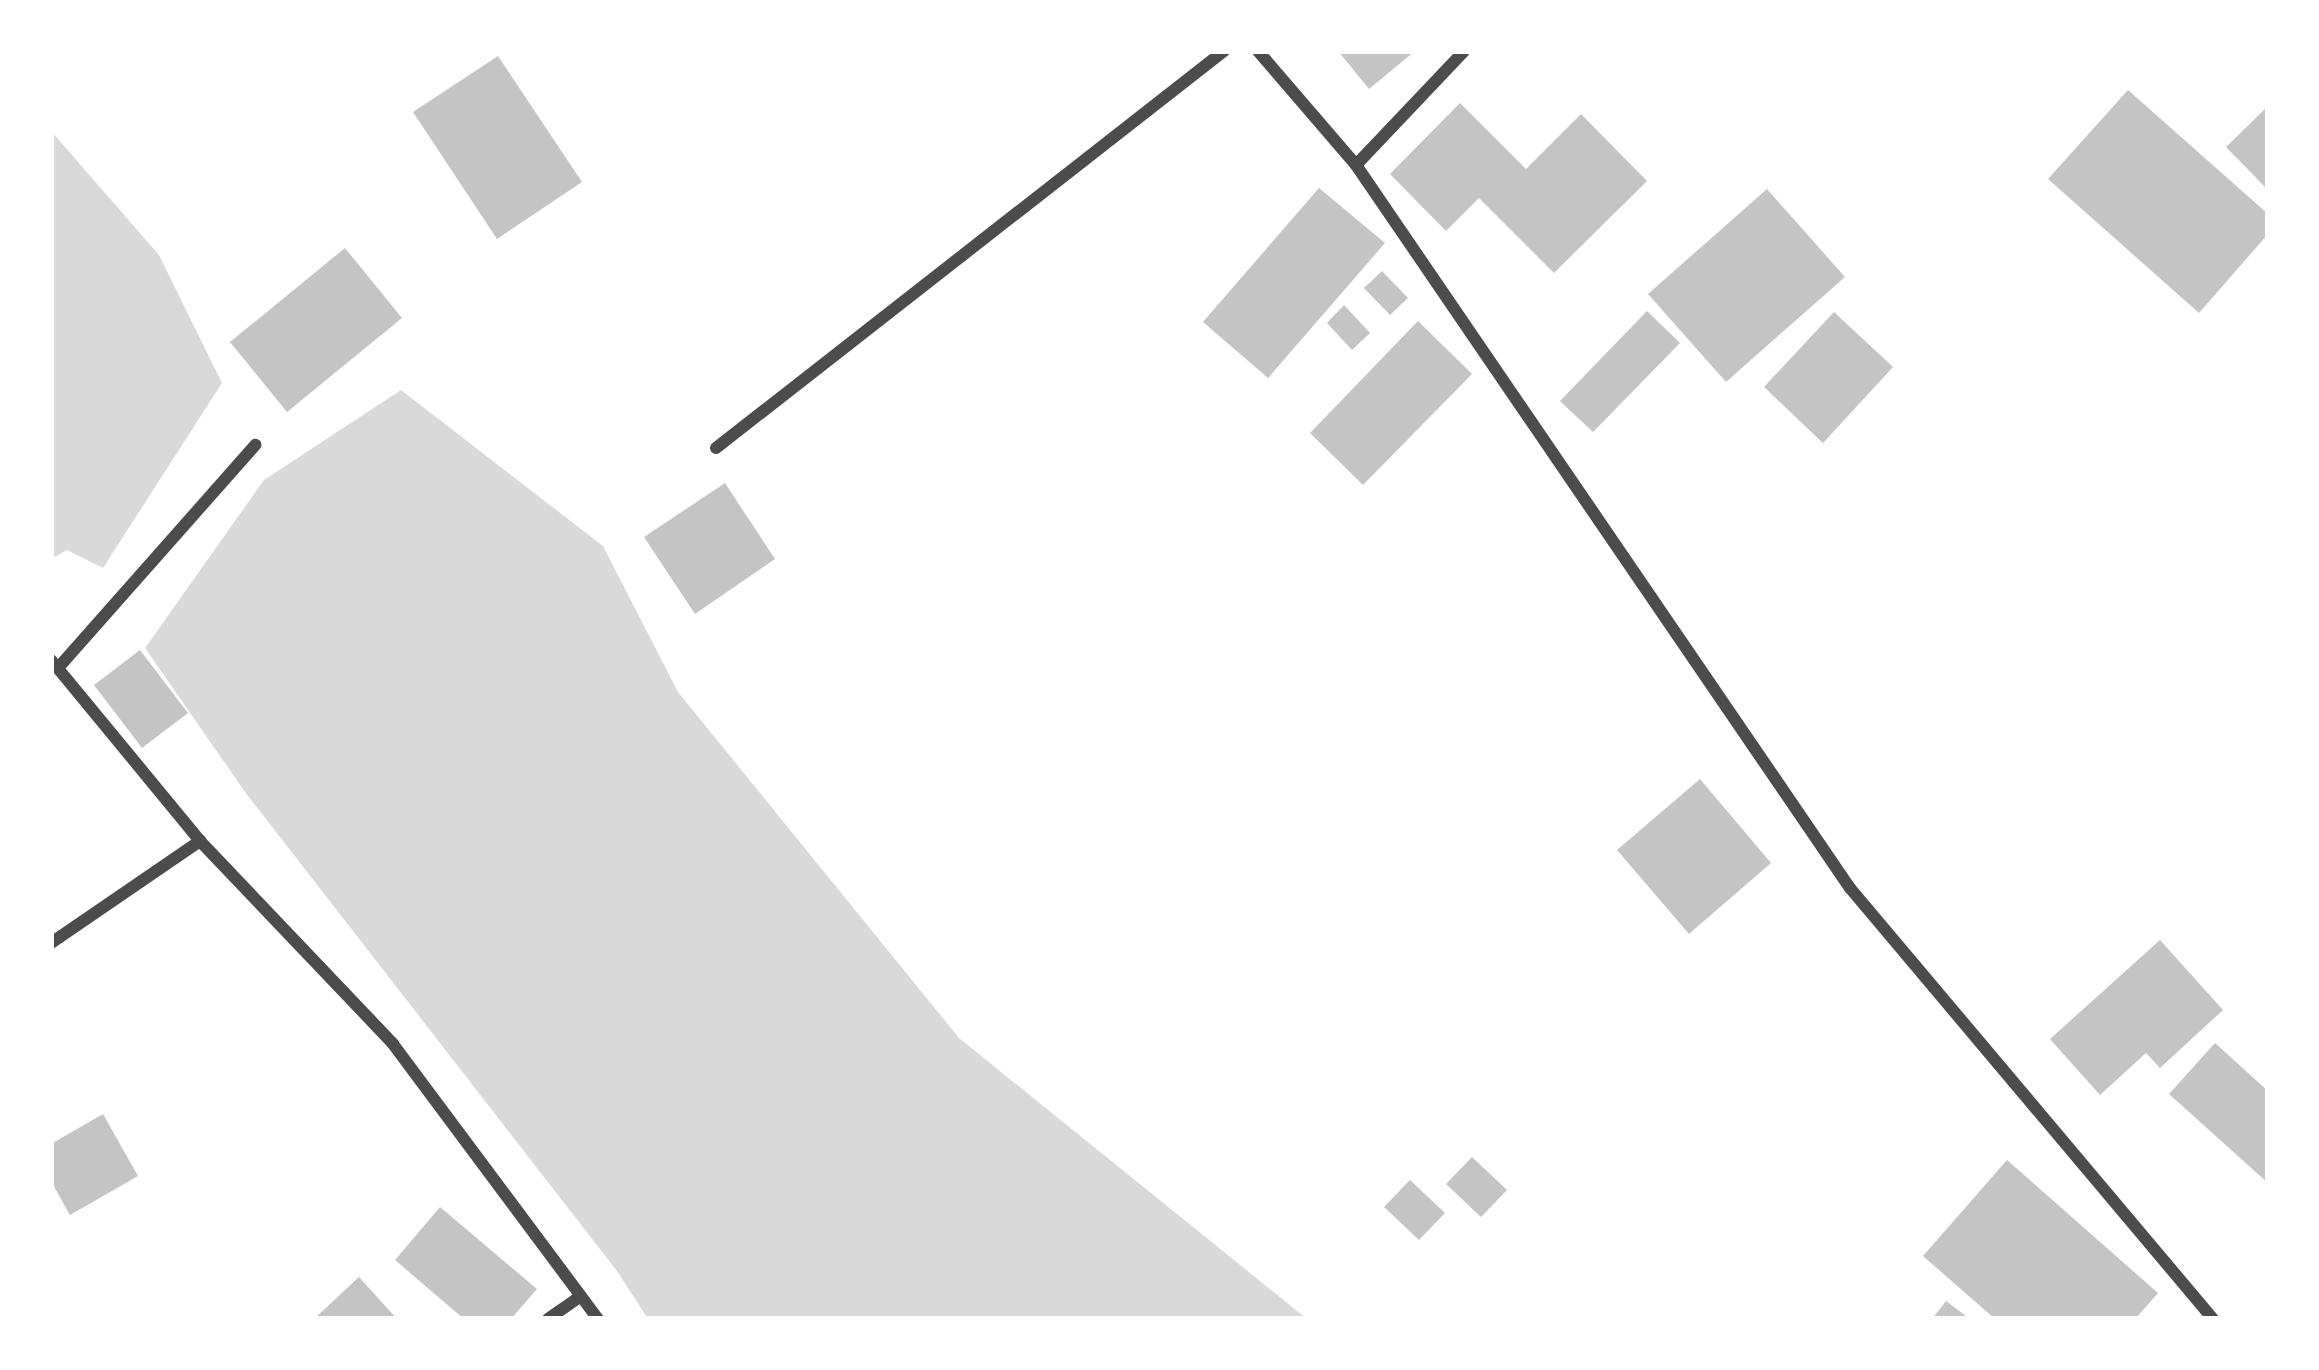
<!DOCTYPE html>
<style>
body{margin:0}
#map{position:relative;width:2319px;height:1370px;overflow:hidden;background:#fff;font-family:"Asap Condensed",sans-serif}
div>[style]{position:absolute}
.water>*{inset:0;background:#d9d9d9}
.building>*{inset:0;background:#c4c4c4}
.minor>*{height:12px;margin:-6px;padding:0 6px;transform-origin:6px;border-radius:6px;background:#4c4c4c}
span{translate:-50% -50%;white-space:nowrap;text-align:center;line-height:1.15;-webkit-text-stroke:9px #fff;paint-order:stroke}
.frame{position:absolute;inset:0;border:54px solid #fff;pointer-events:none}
</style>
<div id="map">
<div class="water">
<div style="clip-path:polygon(51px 131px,159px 255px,222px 383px,103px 568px,67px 550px,51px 559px)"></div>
<div style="clip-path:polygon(401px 390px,603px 546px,678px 692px,959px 1038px,1307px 1319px,648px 1319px,617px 1271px,245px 792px,145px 648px,264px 480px)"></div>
</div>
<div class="building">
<div style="clip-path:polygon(1338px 51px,1415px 51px,1369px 89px)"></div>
<div style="clip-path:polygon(498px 56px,582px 182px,497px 239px,413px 112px)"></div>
<div style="clip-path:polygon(2128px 90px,2268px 214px,2268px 234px,2199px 313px,2048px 179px)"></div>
<div style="clip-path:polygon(1460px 103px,1526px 169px,1581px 114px,1647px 181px,1554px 273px,1479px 198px,1446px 231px,1390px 174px)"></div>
<div style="clip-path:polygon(2268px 106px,2268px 190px,2226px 147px)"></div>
<div style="clip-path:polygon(1319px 188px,1385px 243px,1268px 378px,1203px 322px)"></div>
<div style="clip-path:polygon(1767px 189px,1845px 277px,1726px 382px,1648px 294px)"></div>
<div style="clip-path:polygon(345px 248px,402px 318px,287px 412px,230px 342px)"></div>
<div style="clip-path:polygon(1382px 271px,1408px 298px,1390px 315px,1364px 288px)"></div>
<div style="clip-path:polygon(1344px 305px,1370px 333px,1352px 350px,1327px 323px)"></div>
<div style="clip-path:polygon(1647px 311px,1680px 343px,1593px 432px,1560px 401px)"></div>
<div style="clip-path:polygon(1834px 312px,1893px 367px,1823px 443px,1764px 387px)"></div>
<div style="clip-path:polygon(1418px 321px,1472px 374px,1363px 485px,1310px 433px)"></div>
<div style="clip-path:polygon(725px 483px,775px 559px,695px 614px,644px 537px)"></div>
<div style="clip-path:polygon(140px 650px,188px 713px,142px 748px,94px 685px)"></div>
<div style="clip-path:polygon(1700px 779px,1771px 863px,1689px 934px,1617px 850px)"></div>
<div style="clip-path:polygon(2160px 940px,2223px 1010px,2160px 1068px,2146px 1053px,2100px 1095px,2050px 1039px)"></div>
<div style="clip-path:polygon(2215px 1043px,2268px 1091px,2268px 1183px,2169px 1094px)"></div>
<div style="clip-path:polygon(103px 1114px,138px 1176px,70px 1215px,51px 1181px,51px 1144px)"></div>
<div style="clip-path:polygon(1472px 1157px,1507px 1190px,1481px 1217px,1446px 1184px)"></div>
<div style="clip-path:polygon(2007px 1160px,2158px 1293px,2135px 1319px,1995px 1319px,1923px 1256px)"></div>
<div style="clip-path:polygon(1410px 1180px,1445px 1213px,1419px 1240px,1384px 1207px)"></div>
<div style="clip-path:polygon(440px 1207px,537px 1289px,511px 1319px,464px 1319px,395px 1260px)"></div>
<div style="clip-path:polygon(359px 1277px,397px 1319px,314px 1319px)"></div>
<div style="clip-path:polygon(1946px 1301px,1970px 1319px,1932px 1319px)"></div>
</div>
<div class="minor">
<div style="left:1258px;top:51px;width:150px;rotate:49.3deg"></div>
<div style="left:1356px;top:165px;width:876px;rotate:55.66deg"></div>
<div style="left:1850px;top:888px;width:563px;rotate:49.89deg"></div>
<div style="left:1356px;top:165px;width:157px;rotate:-46.5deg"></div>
<div style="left:716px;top:448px;width:645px;rotate:-38.01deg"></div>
<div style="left:51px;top:660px;width:234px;rotate:50.5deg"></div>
<div style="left:200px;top:841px;width:280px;rotate:46.4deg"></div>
<div style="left:393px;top:1044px;width:343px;rotate:53.3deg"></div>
<div style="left:58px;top:668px;width:298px;rotate:-48.5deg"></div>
<div style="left:51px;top:943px;width:181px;rotate:-34.4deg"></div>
<div style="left:548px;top:1319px;width:40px;rotate:-34.9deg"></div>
</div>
<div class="frame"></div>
</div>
